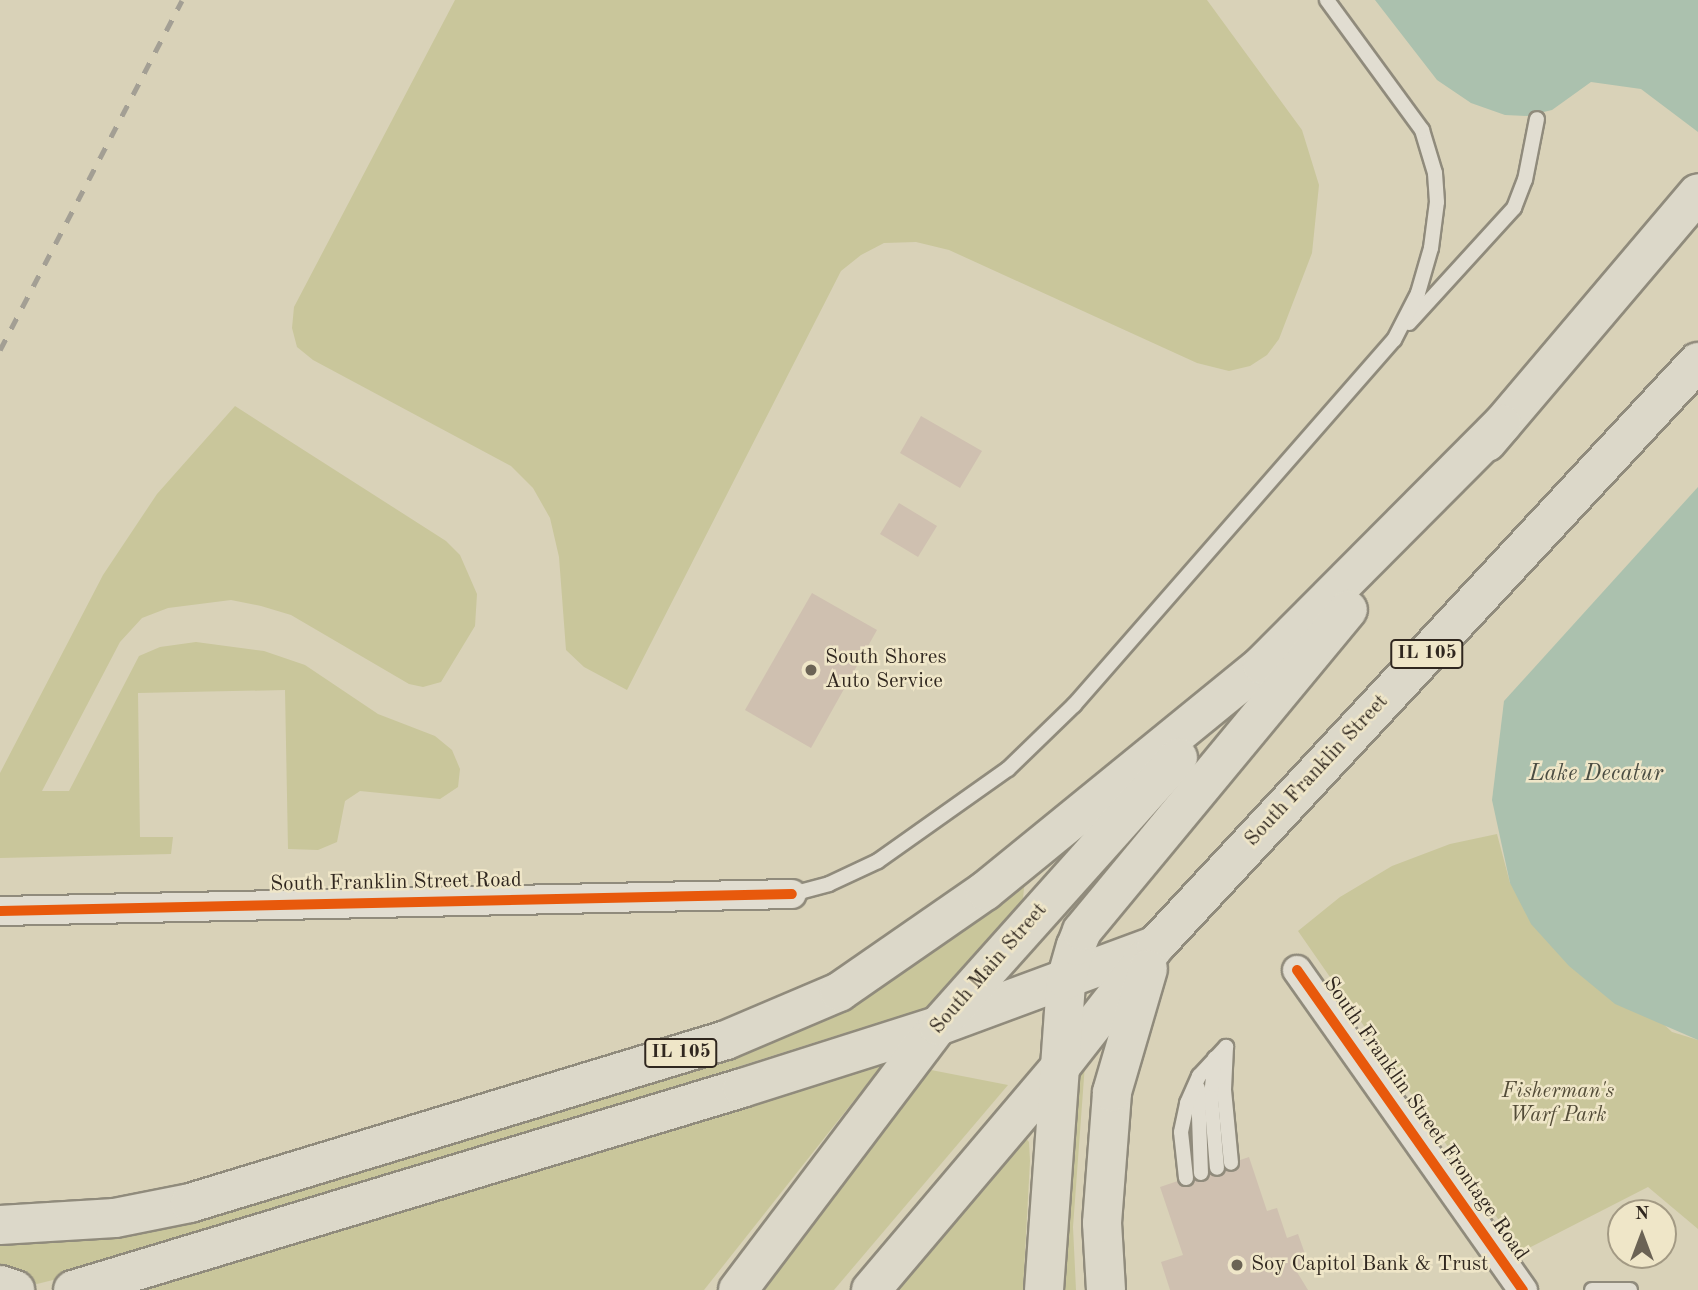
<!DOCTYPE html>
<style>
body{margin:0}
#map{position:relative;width:1698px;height:1290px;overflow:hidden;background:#d9d2b8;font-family:"Old Standard TT",serif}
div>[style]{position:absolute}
.green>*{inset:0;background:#c9c69b}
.water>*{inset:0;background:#abc1ae}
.building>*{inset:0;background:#cfc0b0}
.roads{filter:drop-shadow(2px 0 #908b7c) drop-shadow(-2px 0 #908b7c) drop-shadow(0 2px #908b7c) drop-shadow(0 -2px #908b7c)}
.service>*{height:14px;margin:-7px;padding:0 7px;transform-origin:7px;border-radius:7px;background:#e1ddd1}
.minor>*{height:28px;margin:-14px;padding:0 14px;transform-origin:14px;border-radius:14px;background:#e1ddd1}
.primary>*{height:38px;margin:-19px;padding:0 19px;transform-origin:19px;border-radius:19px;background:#dcd8c9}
.rail>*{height:5px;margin-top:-2.5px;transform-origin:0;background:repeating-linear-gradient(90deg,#a39f94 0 12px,transparent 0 24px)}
.cycleway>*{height:10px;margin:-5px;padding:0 5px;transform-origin:5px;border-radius:5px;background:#e8590c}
.dots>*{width:19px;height:19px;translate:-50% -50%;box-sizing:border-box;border:4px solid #efe6c8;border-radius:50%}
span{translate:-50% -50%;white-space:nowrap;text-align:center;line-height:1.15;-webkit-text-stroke:5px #efe6c8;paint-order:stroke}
.shield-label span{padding:2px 5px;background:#efe6c8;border:2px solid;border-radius:5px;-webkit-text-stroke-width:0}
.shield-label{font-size:19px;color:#30271f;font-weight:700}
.poi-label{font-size:21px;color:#30271f}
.left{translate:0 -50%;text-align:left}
.street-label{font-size:21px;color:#30271f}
.park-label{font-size:21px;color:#534c38;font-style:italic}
.water-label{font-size:23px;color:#4a4c42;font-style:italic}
.north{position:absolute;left:1607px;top:1199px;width:70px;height:70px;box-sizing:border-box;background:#efe6c8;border:2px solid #a39a84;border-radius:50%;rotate:0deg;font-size:19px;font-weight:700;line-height:28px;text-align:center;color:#30271f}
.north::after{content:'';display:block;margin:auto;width:24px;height:32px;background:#6b6355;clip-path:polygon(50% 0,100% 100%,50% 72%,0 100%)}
</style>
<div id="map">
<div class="green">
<div style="clip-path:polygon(455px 0,1207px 0,1302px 130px,1319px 185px,1312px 253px,1279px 339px,1267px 355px,1250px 366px,1229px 371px,1197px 363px,949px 250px,916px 242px,884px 243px,861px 255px,841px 271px,627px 690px,584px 667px,566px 650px,559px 557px,550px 518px,533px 488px,511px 466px,313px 360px,297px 347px,292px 328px,294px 307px)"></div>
<div style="clip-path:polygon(235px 406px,446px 541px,460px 555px,477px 594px,475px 626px,441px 682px,423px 687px,409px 684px,291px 615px,261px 606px,231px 600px,168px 608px,142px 618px,120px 642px,42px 791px,69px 791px,139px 656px,160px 647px,196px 642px,264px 651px,305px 665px,378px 714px,435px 736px,452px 750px,460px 769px,458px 787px,440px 799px,360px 791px,345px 801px,337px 842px,318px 850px,288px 849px,285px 690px,138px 693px,140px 837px,173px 837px,171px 854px,0 858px,0 773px,103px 575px,157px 494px)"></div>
<div style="clip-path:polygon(1497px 834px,1510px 883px,1672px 1032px,1698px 1040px,1698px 1229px,1648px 1187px,1521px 1252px,1298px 931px,1340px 897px,1392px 866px,1450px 844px)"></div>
<div style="clip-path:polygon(1025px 877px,1023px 899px,928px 1007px,73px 1275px,37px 1284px,0 1272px,0 1237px,710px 1054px)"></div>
<div style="clip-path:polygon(886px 1060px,704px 1290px,118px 1290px)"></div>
<div style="clip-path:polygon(1085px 1064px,1073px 1227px,1076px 1290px,1063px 1290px,1080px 1067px)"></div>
<div style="clip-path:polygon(926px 1069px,1008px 1085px,834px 1290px,753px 1290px)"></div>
<div style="clip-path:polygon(1024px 1136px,1029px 1142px,1030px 1161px,1023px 1290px,882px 1290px)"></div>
</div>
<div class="water">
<div style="clip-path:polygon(1375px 0,1698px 0,1698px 132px,1641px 89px,1591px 82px,1552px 110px,1527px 116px,1505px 115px,1471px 103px,1437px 80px)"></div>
<div style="clip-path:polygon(1698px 487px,1698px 1040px,1615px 1004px,1569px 966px,1531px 924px,1510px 883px,1492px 800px,1504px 701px)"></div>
</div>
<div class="building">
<div style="clip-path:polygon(921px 416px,982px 451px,960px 488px,900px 453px)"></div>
<div style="clip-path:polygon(899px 503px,937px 526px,918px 557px,880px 534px)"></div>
<div style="clip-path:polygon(812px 593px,877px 630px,811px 748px,745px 710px)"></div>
<div style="clip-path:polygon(1249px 1157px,1267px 1211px,1277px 1208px,1287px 1238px,1298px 1234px,1310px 1268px,1297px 1272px,1308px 1290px,1170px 1290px,1161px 1262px,1183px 1255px,1160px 1187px)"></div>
</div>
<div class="roads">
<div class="service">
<div style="left:1409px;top:323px;width:156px;rotate:-47.6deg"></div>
<div style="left:1514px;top:208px;width:30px;rotate:-69deg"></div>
<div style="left:1525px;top:180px;width:62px;rotate:-78.9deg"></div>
<div style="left:792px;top:894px;width:38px;rotate:-15deg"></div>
<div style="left:829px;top:884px;width:54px;rotate:-25.1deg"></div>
<div style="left:878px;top:861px;width:159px;rotate:-35.3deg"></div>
<div style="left:1008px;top:769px;width:92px;rotate:-44.1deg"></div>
<div style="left:1074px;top:705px;width:485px;rotate:-48.8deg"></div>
<div style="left:1394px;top:340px;width:53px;rotate:-62.9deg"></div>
<div style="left:1418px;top:293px;width:47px;rotate:-73.9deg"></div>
<div style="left:1431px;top:248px;width:46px;rotate:-82.6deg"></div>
<div style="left:1437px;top:202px;width:29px;rotate:-94deg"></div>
<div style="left:1435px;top:173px;width:45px;rotate:-106.8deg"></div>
<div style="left:1422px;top:130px;width:161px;rotate:-126.2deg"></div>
<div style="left:1226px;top:1047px;width:43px;rotate:92.7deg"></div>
<div style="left:1224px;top:1090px;width:73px;rotate:84.5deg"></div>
<div style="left:1215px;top:1058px;width:39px;rotate:96deg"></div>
<div style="left:1211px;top:1097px;width:71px;rotate:85.2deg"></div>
<div style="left:1198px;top:1088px;width:85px;rotate:88deg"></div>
<div style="left:1186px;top:1178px;width:46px;rotate:-96.2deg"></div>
<div style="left:1181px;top:1132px;width:30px;rotate:-78deg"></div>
<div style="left:1187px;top:1103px;width:30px;rotate:-66deg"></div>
<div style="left:1199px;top:1076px;width:40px;rotate:-47deg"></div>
<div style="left:1592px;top:1290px;width:38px"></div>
</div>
<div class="minor">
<div style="left:0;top:911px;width:792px;rotate:-1.23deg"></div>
<div style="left:1297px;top:970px;width:392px;rotate:54.8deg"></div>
</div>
<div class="primary">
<div style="left:1487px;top:442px;width:326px;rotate:-49.7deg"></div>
<div style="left:0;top:1225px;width:115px;rotate:-3.5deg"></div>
<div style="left:115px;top:1218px;width:76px;rotate:-11.3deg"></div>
<div style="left:190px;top:1203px;width:560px;rotate:-16.91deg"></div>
<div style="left:726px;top:1040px;width:123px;rotate:-23deg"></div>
<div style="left:839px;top:992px;width:178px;rotate:-34.7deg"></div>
<div style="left:985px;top:891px;width:357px;rotate:-39.2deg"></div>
<div style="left:1262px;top:665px;width:340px;rotate:-45.1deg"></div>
<div style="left:0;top:1285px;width:16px;rotate:18deg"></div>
<div style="left:73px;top:1290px;width:699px;rotate:-16.8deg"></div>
<div style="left:742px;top:1088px;width:206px;rotate:-17.6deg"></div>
<div style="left:938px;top:1026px;width:230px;rotate:-20.3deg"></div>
<div style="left:738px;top:1290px;width:331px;rotate:-52.9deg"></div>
<div style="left:938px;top:1026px;width:360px;rotate:-48.2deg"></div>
<div style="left:871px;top:1290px;width:294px;rotate:-49.7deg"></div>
<div style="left:1061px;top:1066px;width:154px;rotate:-51.9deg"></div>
<div style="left:1156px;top:945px;width:796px;rotate:-47.09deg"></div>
<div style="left:1044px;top:1290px;width:311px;rotate:-85.9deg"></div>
<div style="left:1066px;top:980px;width:35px;rotate:-74deg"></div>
<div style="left:1076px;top:946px;width:16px;rotate:-68deg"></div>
<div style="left:1082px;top:931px;width:417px;rotate:-50.4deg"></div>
<div style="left:1106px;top:1290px;width:67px;rotate:-93.4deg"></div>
<div style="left:1102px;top:1223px;width:131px;rotate:-85.6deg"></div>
<div style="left:1112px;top:1092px;width:128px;rotate:-73.7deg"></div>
</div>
</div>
<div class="rail">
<div style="left:0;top:350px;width:394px;rotate:-62.5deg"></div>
</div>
<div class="cycleway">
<div style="left:0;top:911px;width:792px;rotate:-1.23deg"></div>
<div style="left:1297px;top:970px;width:392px;rotate:54.8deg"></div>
</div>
<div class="dots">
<div style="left:811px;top:670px;background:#6b6355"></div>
<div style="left:1237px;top:1265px;background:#6b6355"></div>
</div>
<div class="shield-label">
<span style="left:1427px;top:654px">IL 105</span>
<span style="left:681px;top:1053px">IL 105</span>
</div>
<div class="poi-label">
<span class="left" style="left:825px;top:670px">South Shores<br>Auto Service</span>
<span class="left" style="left:1251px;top:1265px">Soy Capitol Bank &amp; Trust</span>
</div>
<div class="street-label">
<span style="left:1317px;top:771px;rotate:-47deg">South Franklin Street</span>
<span style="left:396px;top:883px;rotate:-1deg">South Franklin Street Road</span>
<span style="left:989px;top:969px;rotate:-49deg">South Main Street</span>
<span style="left:1425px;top:1119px;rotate:55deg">South Franklin Street Frontage Road</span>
</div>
<div class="park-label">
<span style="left:1558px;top:1104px">Fisherman's<br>Warf Park</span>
</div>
<div class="water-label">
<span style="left:1596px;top:774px">Lake Decatur</span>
</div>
<div class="north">N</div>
</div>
